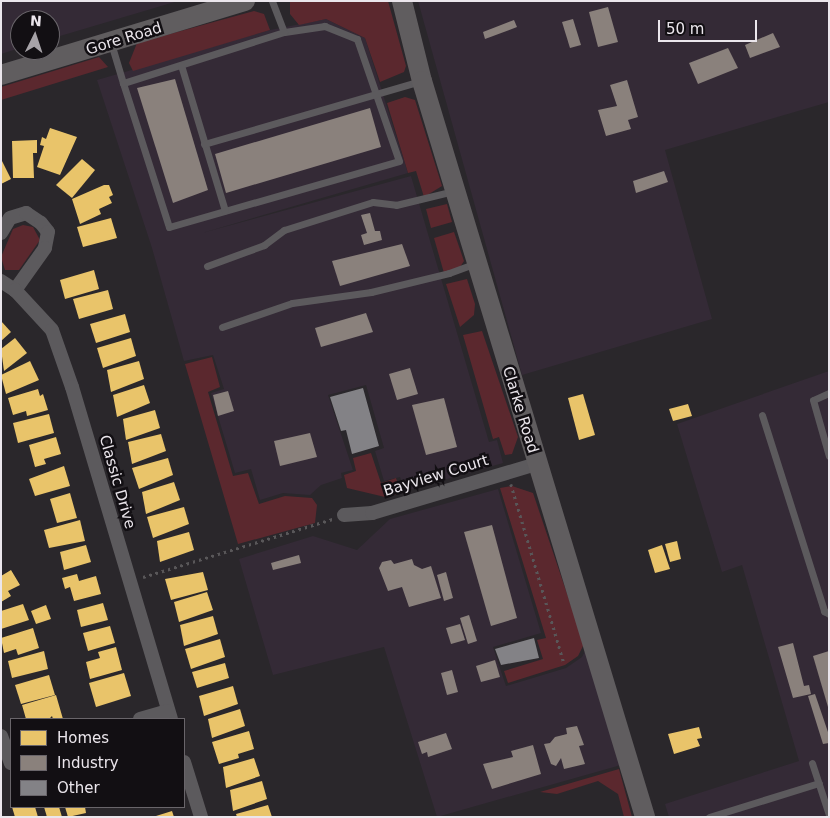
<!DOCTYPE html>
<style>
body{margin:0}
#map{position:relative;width:830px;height:818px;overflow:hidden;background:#2a272b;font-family:"DejaVu Sans",sans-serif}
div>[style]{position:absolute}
.built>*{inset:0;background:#342a36}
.green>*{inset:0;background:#5b282e}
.homes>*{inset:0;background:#e9c46a}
.industry>*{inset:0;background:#8a817c}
.building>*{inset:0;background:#838286}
.path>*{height:2.5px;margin-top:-1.25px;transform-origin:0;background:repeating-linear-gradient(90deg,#595759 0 2.5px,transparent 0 6.5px)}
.lane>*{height:7px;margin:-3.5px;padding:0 3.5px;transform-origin:3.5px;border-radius:3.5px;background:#5c5a5d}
.street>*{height:14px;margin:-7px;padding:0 7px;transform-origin:7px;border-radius:7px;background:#5c5a5d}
.secondary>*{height:20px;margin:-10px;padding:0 10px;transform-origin:10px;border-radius:10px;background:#605d5f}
span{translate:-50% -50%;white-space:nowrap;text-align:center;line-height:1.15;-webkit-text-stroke:5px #120f13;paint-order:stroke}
.street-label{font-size:15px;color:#ebe6ec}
.frame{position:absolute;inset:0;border:2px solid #ebe6ec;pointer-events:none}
.legend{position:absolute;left:10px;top:718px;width:175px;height:90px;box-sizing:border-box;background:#120f13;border:1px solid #69656a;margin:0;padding:6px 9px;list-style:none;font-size:15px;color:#ebe6ec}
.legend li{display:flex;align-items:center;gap:10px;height:25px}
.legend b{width:25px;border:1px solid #69656a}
.north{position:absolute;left:10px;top:10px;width:50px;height:50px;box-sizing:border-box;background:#120f13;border:1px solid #69656a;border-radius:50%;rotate:4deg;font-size:14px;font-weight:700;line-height:20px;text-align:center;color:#ebe6ec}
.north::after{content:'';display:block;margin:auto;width:18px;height:22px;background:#a7a3a8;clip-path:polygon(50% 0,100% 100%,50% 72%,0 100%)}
.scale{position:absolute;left:658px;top:20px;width:99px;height:22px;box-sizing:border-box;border:2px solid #ebe6ec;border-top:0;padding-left:6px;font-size:15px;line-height:18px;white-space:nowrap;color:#ebe6ec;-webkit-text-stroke:4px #120f13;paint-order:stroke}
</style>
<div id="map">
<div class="built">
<div style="clip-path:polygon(1px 1px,178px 1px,50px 39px,50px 20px,20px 20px,20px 48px,1px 54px)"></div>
<div style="clip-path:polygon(418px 1px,829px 1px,829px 102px,665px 150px,712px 319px,522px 375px)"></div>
<div style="clip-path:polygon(326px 19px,365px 38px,408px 173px,202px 233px,411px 176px,489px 442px,497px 440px,503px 463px,405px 491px,400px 477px,384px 481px,375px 451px,384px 448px,366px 385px,328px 395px,353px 470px,341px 473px,342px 478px,321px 485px,310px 495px,283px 493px,260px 500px,251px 469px,235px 473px,211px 393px,224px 389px,213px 355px,184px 361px,152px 248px,97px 80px,270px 30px)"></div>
<div style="clip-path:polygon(829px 371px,829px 817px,669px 817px,665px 804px,799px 761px,742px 565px,722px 572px,677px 424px)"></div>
<div style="clip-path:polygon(498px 489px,541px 633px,493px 647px,506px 686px,566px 668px,582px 657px,587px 647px,621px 765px,437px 817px,384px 647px,273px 675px,239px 559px,313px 536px,357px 550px,390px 519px)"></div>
</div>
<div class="green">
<div style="clip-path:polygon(290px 1px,388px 1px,406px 66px,404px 72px,380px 82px,365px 38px,326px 19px,299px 25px,290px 14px)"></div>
<div style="clip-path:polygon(254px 11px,264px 14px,270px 30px,133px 71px,129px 63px,137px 43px)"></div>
<div style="clip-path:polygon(99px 57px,108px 67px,1px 100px,1px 87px)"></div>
<div style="clip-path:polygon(405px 97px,415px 100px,442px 186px,424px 197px,416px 171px,408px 173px,387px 103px)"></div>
<div style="clip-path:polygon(447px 204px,452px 222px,431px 228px,426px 209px)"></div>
<div style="clip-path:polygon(23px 225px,33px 227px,40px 240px,19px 270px,5px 270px,1px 257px,13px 229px)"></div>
<div style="clip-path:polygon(454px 232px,464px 261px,460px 267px,444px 273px,434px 238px)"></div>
<div style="clip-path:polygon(467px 279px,475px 304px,474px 315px,460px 327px,446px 284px)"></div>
<div style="clip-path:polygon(482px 331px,518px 437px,512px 454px,505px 455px,499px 437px,493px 439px,463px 335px)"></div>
<div style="clip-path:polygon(212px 357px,220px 387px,208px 392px,233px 476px,248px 473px,259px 504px,285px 496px,312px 498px,317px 505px,315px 523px,238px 544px,185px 364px)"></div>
<div style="clip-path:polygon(371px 453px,381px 483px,396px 478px,401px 493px,385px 497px,347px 488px,344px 475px,356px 471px,353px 458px)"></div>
<div style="clip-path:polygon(512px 486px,533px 493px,584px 644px,578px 656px,565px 665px,508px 683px,504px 671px,543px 659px,537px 640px,546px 638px,500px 488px)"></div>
<div style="clip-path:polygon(619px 769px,632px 817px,624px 817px,618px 794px,598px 781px,557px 794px,540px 792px)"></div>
</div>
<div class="homes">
<div style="clip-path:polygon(50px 128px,77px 137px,60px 175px,37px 167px,44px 146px,40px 145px,42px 137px,46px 139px)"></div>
<div style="clip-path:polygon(37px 140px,37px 153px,33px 153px,34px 178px,13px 178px,12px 141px)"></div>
<div style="clip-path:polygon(1px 159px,11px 179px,1px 184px)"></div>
<div style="clip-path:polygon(82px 159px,95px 170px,72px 198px,56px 185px)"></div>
<div style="clip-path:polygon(104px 185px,109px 185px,113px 195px,109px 197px,112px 203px,99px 209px,101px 214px,80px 224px,72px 199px)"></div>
<div style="clip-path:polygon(111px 218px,117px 238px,83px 247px,77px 227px)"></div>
<div style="clip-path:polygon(94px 270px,99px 289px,65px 299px,60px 280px)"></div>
<div style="clip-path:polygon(108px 290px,113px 309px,79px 319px,73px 299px)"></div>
<div style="clip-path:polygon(125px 314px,130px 332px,96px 343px,90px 324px)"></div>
<div style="clip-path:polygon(1px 321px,11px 332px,1px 341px)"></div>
<div style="clip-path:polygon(15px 338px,27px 353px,4px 371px,1px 349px)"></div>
<div style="clip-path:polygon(131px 338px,136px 356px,103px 368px,97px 348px)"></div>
<div style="clip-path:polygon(30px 361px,39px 380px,6px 394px,1px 375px)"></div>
<div style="clip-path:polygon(139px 361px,144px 379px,111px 392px,107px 370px)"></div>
<div style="clip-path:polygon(144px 385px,150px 403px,117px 417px,113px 395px)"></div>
<div style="clip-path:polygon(38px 389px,40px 396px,43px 394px,48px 410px,27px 416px,26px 411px,13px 415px,8px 398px)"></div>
<div style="clip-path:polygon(583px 394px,595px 435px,579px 440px,568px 398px)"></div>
<div style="clip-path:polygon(688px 404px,692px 416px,673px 421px,669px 409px)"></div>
<div style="clip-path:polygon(155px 410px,160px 428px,126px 440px,123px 419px)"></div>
<div style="clip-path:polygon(49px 414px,54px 433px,18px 443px,13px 423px)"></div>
<div style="clip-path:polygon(161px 434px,166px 451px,132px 464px,128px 442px)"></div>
<div style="clip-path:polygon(56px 437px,61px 454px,44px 459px,46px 464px,35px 467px,29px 445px)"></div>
<div style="clip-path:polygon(168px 458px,173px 475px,139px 489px,132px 468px)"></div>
<div style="clip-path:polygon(64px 466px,70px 486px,35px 496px,29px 479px)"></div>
<div style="clip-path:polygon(174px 482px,180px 500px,146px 514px,142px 492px)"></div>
<div style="clip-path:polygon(70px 493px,77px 518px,57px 523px,50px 499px)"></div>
<div style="clip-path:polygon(184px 507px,189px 524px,153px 538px,147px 517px)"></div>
<div style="clip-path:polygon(80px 520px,85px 541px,49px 548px,44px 530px)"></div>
<div style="clip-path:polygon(189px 532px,194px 550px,160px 562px,157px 541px)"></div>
<div style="clip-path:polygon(677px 541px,681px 559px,670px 562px,665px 544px)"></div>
<div style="clip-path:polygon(86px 545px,91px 562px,64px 570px,60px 552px)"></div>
<div style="clip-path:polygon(662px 545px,670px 569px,655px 573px,648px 550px)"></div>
<div style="clip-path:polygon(11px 570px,20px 585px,8px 591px,11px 596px,1px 602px,1px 576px)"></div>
<div style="clip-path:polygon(203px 572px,208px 590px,171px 600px,165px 579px)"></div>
<div style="clip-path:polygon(77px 574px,79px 581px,96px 576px,101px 594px,74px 601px,70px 587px,65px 589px,62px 578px)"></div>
<div style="clip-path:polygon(207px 592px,213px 610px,179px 622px,174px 602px)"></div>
<div style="clip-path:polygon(103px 603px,108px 620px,81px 627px,77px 610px)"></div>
<div style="clip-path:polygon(23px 604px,29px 620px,1px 629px,1px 611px)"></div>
<div style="clip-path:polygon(46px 605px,51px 619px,36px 624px,31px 611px)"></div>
<div style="clip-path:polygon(213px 616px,218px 634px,184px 646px,180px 625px)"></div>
<div style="clip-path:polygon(110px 626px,115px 643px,88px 651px,83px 633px)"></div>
<div style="clip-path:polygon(33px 628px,39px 648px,18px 655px,16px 649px,4px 653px,1px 638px)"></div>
<div style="clip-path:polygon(220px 639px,225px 657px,191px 669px,185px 649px)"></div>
<div style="clip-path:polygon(116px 647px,122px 670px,90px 679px,86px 662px,100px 658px,98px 652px)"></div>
<div style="clip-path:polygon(44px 651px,48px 669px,12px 678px,8px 661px)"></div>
<div style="clip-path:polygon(225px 663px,229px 678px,197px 688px,192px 672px)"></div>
<div style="clip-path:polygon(124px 673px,131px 696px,96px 707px,89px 683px)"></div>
<div style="clip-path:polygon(49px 675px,55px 695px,21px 704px,15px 685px)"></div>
<div style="clip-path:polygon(233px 686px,238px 704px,204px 716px,199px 696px)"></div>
<div style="clip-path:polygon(56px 695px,63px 719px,53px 719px,52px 716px,49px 719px,26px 719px,22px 705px)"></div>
<div style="clip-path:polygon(240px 709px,245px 726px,212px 738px,208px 719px)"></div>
<div style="clip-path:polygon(699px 727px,702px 738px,697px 739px,700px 746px,674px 754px,668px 734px)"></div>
<div style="clip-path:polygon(249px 731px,254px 749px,238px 754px,239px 758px,219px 764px,212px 742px)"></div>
<div style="clip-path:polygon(254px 758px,260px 776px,226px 788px,223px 767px)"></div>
<div style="clip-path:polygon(262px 781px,267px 799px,233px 811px,230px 790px)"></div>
<div style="clip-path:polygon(268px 805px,272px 817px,237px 817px,236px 814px)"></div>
<div style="clip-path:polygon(12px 807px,35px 807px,38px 817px,15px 817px)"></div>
<div style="clip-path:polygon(44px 807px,59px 807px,62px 817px,47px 817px)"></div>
<div style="clip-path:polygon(65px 807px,85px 807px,86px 813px,68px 817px)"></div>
<div style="clip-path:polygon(172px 811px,174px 817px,156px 817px,156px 816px)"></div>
</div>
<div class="industry">
<div style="clip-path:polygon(608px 7px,618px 42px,598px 47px,589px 12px)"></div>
<div style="clip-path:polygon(573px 19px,581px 45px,570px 48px,562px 22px)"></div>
<div style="clip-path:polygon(514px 20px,517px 27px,485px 39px,483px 32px)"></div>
<div style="clip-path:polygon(773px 33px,780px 47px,750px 58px,745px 45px)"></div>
<div style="clip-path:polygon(728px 48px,738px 68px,698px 84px,689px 63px)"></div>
<div style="clip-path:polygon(175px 79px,208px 190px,173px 203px,137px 88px)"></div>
<div style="clip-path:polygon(627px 80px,638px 117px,628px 120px,631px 129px,606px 136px,598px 110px,617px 106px,610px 85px)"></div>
<div style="clip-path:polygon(370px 108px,381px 147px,226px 193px,215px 154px)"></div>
<div style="clip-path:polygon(664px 171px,668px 182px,636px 193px,633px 181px)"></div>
<div style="clip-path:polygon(370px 213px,375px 231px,380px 231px,382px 240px,364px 245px,361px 235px,367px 233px,361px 215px)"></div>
<div style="clip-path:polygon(402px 244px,410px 266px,340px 286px,332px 261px)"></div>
<div style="clip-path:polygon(366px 313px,373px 332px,321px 347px,315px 328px)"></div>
<div style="clip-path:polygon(410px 368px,418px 394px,397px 400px,389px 374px)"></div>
<div style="clip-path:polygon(228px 391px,234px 411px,218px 416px,213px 395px)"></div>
<div style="clip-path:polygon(444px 398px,457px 447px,426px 455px,412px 405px)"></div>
<div style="clip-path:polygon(310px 433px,317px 457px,280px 466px,274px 441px)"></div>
<div style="clip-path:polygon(492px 525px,517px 618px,491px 626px,464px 532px)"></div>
<div style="clip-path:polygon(299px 555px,301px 563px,273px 570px,271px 563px)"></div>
<div style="clip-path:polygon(412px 559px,414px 565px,422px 569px,431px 566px,441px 598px,409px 607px,402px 587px,388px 591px,379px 568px,382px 562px,391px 560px,394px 564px)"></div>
<div style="clip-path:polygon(446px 572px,453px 598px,444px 601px,437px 575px)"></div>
<div style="clip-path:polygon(469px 615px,477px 641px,468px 644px,460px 618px)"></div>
<div style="clip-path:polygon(460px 624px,465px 640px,451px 644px,446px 628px)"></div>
<div style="clip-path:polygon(793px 643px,804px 686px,809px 685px,811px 694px,793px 698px,778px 647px)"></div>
<div style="clip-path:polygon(829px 651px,829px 707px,828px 707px,813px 656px)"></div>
<div style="clip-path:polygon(495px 660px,500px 677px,481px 682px,476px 666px)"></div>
<div style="clip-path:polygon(452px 670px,458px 692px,447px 695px,441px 673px)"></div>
<div style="clip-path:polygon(815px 694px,829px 735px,829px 743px,823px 744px,808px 696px)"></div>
<div style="clip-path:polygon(577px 726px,584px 745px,579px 746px,585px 764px,564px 769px,561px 758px,556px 766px,551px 764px,544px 744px,550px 743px,555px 737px,567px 734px,566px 728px)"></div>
<div style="clip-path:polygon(446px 733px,452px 749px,428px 757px,427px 752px,422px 754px,418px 742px)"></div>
<div style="clip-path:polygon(533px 745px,541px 774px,492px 789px,483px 764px,513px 757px,511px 751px)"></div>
</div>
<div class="building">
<div style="clip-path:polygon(363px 388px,379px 446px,352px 454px,346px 430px,341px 431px,330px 397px)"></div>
<div style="clip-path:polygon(534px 638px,539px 658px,501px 665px,495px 649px)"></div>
</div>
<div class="path">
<div style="left:511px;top:484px;width:187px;rotate:73.5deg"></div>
<div style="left:143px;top:577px;width:199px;rotate:-17deg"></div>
</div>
<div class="lane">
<div style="left:272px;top:1px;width:33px;rotate:69deg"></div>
<div style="left:111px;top:43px;width:42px;rotate:73.3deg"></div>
<div style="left:123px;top:83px;width:151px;rotate:72.3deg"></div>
<div style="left:169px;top:227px;width:239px;rotate:-16deg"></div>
<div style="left:399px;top:161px;width:129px;rotate:-109deg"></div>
<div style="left:357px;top:39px;width:35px;rotate:-158deg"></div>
<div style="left:325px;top:26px;width:41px;rotate:171.7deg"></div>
<div style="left:284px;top:32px;width:169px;rotate:162.4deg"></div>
<div style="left:181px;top:65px;width:152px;rotate:73.2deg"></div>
<div style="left:204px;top:144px;width:226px;rotate:-16.2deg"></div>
<div style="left:207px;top:266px;width:61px;rotate:-20.2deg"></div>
<div style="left:264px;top:245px;width:25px;rotate:-37deg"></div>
<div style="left:284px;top:230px;width:93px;rotate:-17.5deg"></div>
<div style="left:373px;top:202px;width:23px;rotate:7deg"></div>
<div style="left:396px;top:205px;width:60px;rotate:-13.6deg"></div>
<div style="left:222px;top:327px;width:74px;rotate:-18.9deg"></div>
<div style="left:292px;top:303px;width:80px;rotate:-7.9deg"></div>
<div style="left:371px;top:292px;width:80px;rotate:-13.7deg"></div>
<div style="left:449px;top:273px;width:29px;rotate:-20deg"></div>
<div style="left:829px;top:393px;width:17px;rotate:156deg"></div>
<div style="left:813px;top:400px;width:58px;rotate:74.1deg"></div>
<div style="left:762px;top:415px;width:206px;rotate:72.4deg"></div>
<div style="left:824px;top:611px;width:6px;rotate:31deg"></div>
<div style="left:812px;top:763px;width:55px;rotate:71.9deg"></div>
<div style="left:709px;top:817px;width:115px;rotate:-17.2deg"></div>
</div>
<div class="street">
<div style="left:1px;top:233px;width:17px;rotate:-59deg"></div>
<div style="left:10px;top:218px;width:17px;rotate:-17deg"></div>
<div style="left:26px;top:213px;width:18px;rotate:34deg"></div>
<div style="left:41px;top:223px;width:11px;rotate:52deg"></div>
<div style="left:48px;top:232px;width:16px;rotate:101deg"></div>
<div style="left:45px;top:248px;width:52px;rotate:125.5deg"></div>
<div style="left:1px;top:281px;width:17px;rotate:33deg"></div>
<div style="left:15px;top:290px;width:54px;rotate:47.2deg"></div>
<div style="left:52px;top:330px;width:60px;rotate:70.7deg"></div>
<div style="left:72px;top:387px;width:346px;rotate:73.4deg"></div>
<div style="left:344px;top:515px;width:28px;rotate:-4deg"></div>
<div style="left:372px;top:513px;width:171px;rotate:-16.6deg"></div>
<div style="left:140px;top:719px;width:29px;rotate:-16deg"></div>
<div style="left:1px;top:736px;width:29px;rotate:70deg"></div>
<div style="left:184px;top:762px;width:58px;rotate:72.8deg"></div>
</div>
<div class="secondary">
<div style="left:402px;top:1px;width:82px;rotate:76deg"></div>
<div style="left:422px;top:81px;width:769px;rotate:73.14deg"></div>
<div style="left:1px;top:75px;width:255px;rotate:-16.9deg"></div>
</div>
<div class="street-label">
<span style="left:124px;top:39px;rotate:-17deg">Gore Road</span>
<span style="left:520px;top:410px;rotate:73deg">Clarke Road</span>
<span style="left:436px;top:476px;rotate:-17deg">Bayview Court</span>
<span style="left:117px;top:482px;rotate:74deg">Classic Drive</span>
</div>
<div class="frame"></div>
<ul class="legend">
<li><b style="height:14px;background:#e9c46a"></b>Homes</li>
<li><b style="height:14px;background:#8a817c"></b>Industry</li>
<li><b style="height:14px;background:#838286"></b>Other</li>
</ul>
<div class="north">N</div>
<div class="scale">50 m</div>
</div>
